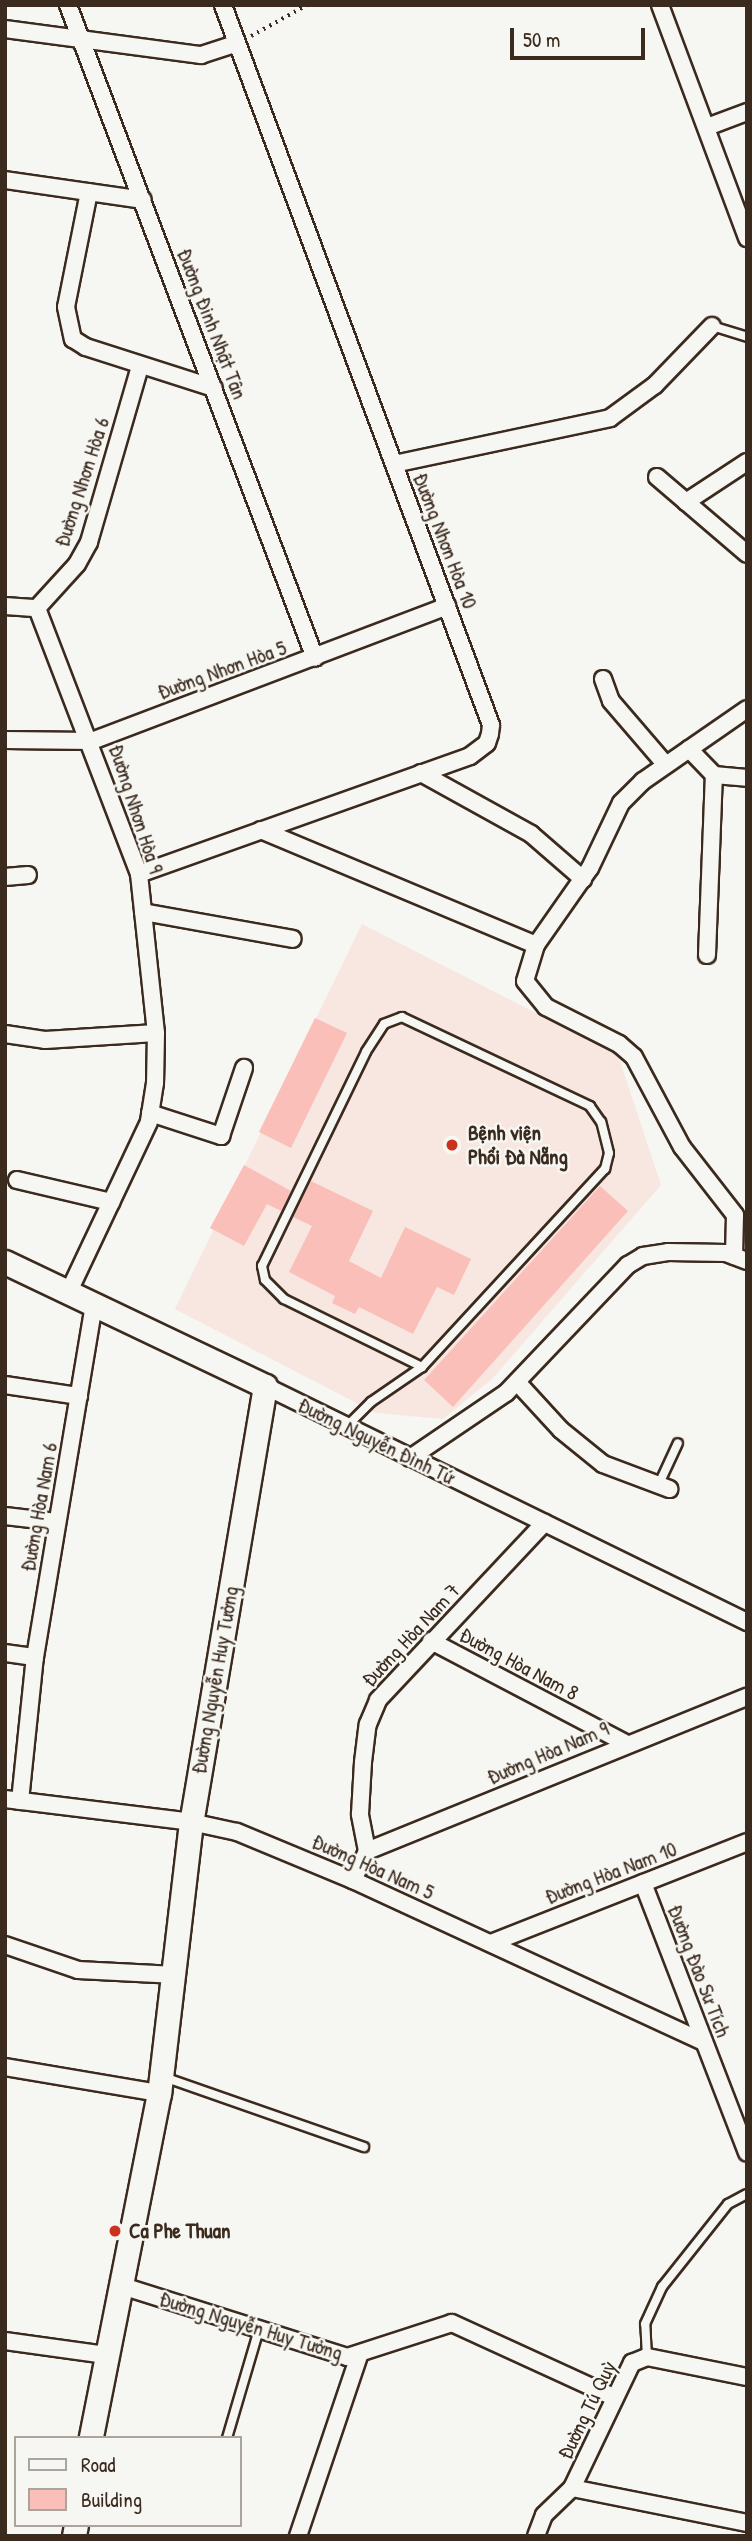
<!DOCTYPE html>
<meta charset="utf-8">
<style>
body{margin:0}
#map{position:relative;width:752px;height:2541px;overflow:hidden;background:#f6f6f2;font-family:"Patrick Hand",sans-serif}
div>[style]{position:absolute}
.built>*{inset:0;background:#f8e6e1}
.building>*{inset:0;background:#fbbfb9}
.path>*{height:3.5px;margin-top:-1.75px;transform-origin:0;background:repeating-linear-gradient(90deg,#3b2a1e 0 2px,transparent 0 7px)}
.roads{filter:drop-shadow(2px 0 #3b2a1e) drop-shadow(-2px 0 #3b2a1e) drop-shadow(0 2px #3b2a1e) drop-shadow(0 -2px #3b2a1e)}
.lane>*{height:8px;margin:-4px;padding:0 4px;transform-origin:4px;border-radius:4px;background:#f6f6f2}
.street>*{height:16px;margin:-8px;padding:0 8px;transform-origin:8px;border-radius:8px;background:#f6f6f2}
.secondary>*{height:23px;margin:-11.5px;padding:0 11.5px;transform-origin:11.5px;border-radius:11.5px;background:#f6f6f2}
.dots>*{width:19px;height:19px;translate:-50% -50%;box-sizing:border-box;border:4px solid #f6f6f2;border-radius:50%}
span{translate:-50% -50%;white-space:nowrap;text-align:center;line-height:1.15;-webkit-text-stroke:5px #f6f6f2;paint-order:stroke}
.street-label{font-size:21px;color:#3b2a1e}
.poi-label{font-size:21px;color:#3b2a1e;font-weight:700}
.left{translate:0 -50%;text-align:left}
.frame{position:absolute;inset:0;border:7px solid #3b2a1e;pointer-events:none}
.legend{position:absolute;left:14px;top:2436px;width:228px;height:91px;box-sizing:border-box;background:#f6f6f2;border:2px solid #aba49d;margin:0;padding:9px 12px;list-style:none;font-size:21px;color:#3b2a1e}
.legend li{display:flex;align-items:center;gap:14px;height:35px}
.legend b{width:35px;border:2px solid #aba49d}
.scale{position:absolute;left:510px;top:28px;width:135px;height:32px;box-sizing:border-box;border:4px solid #3b2a1e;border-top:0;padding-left:9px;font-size:21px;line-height:24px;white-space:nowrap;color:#3b2a1e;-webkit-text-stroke:5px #f6f6f2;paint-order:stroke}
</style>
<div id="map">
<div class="built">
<div style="clip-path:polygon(362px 924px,618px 1055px,661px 1185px,492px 1379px,443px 1419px,376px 1413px,175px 1309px)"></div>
</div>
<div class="building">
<div style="clip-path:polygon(315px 1018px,347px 1033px,291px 1148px,259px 1132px)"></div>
<div style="clip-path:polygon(244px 1165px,291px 1191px,281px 1211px,267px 1204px,244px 1246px,210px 1228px)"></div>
<div style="clip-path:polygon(311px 1181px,373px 1211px,349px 1261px,381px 1278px,405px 1227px,471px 1259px,454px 1295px,437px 1287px,413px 1334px,359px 1307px,355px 1314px,332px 1303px,335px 1296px,289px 1272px,312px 1226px,293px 1217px)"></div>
<div style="clip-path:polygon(600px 1186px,628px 1211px,453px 1407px,424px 1380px)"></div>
</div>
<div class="path">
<div style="left:251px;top:36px;width:64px;rotate:-29deg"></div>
</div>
<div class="roads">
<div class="lane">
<div style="left:712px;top:326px;width:37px;rotate:17deg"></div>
<div style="left:347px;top:1426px;width:34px;rotate:-45deg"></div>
<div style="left:371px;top:1402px;width:62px;rotate:-34.5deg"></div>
<div style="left:422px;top:1367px;width:270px;rotate:-47.3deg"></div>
<div style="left:605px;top:1169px;width:16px;rotate:-76deg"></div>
<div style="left:609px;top:1153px;width:32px;rotate:-104deg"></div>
<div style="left:601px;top:1122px;width:19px;rotate:-125deg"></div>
<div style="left:590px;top:1106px;width:208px;rotate:-154.7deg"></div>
<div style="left:402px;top:1017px;width:19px;rotate:159deg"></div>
<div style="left:384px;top:1024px;width:33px;rotate:123deg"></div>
<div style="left:366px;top:1052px;width:238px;rotate:115.9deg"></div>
<div style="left:262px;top:1266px;width:14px;rotate:78deg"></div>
<div style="left:265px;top:1280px;width:27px;rotate:45deg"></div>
<div style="left:284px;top:1299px;width:154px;rotate:26.2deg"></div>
<div style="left:658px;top:1486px;width:47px;rotate:-65.1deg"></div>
<div style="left:164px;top:2077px;width:212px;rotate:19.3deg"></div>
<div style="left:647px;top:2357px;width:33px;rotate:-93deg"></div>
<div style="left:645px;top:2324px;width:41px;rotate:-65.3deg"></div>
<div style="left:662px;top:2287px;width:106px;rotate:-51.5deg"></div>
<div style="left:728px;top:2204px;width:21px;rotate:-28deg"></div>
<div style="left:227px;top:2438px;width:114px;rotate:-73.6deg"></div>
</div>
<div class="street">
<div style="left:68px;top:5px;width:698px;rotate:69.28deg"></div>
<div style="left:660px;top:5px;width:249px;rotate:69.5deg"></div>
<div style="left:5px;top:29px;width:198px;rotate:7.6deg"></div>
<div style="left:201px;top:55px;width:38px;rotate:-18deg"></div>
<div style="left:707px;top:127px;width:43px;rotate:-20.6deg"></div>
<div style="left:5px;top:180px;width:139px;rotate:8.2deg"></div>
<div style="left:89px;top:192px;width:117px;rotate:101.3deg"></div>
<div style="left:66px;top:307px;width:33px;rotate:78deg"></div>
<div style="left:73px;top:339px;width:15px;rotate:32deg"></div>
<div style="left:86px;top:347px;width:134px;rotate:17.8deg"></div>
<div style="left:394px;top:464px;width:221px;rotate:-12deg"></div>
<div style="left:610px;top:418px;width:56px;rotate:-36.3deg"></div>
<div style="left:655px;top:385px;width:82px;rotate:-46deg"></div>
<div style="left:657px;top:477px;width:118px;rotate:40.5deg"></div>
<div style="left:686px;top:502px;width:73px;rotate:-33.3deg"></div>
<div style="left:5px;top:606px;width:32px;rotate:4deg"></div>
<div style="left:37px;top:608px;width:285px;rotate:69deg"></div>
<div style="left:139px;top:874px;width:160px;rotate:83.9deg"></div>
<div style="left:156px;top:1033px;width:50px;rotate:91.1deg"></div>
<div style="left:155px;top:1083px;width:39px;rotate:99deg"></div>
<div style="left:149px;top:1122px;width:189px;rotate:115.3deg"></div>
<div style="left:37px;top:608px;width:59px;rotate:-47.7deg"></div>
<div style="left:77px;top:564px;width:25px;rotate:-61deg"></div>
<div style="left:89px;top:542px;width:183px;rotate:-73.8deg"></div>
<div style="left:603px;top:679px;width:23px;rotate:70deg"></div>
<div style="left:611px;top:701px;width:84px;rotate:49.3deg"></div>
<div style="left:5px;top:740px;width:87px;rotate:0.7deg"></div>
<div style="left:92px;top:741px;width:380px;rotate:-20.8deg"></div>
<div style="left:689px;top:749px;width:36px;rotate:46deg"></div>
<div style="left:714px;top:775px;width:33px;rotate:5deg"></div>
<div style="left:421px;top:773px;width:126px;rotate:29deg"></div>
<div style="left:531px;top:834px;width:69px;rotate:40.9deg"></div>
<div style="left:261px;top:830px;width:298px;rotate:22.7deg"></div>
<div style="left:139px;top:874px;width:351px;rotate:-19.6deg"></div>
<div style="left:470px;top:756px;width:21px;rotate:-37deg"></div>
<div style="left:487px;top:743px;width:9px;rotate:-72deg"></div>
<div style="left:490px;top:734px;width:9px;rotate:-84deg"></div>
<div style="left:491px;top:725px;width:768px;rotate:-110.42deg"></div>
<div style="left:5px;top:877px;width:23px;rotate:-5deg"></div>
<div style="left:143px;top:912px;width:152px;rotate:10.2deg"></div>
<div style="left:707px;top:955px;width:180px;rotate:-87.8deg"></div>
<div style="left:5px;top:1034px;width:40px;rotate:8.5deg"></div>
<div style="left:45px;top:1040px;width:111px;rotate:-3.6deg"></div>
<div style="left:150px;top:1113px;width:75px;rotate:17.9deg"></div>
<div style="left:221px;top:1136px;width:72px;rotate:-71.3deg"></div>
<div style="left:17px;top:1180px;width:97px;rotate:13.2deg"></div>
<div style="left:734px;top:1256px;width:41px;rotate:-88.6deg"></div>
<div style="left:735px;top:1215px;width:86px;rotate:-127.9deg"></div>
<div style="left:682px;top:1147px;width:102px;rotate:-118.1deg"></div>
<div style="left:634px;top:1057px;width:20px;rotate:-139deg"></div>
<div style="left:619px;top:1044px;width:82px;rotate:-153.1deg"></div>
<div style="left:546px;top:1007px;width:33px;rotate:-129deg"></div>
<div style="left:525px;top:981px;width:38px;rotate:-73deg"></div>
<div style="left:536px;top:945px;width:94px;rotate:-55deg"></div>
<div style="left:590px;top:868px;width:72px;rotate:-64.5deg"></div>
<div style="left:621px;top:803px;width:31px;rotate:-45deg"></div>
<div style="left:643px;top:781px;width:126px;rotate:-34.7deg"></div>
<div style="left:517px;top:1382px;width:65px;rotate:47.5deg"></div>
<div style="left:561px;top:1430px;width:54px;rotate:39deg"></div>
<div style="left:603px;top:1464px;width:71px;rotate:20.7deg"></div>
<div style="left:5px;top:1385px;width:75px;rotate:8.5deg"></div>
<div style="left:265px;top:1386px;width:537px;rotate:26.09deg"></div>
<div style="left:410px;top:1458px;width:116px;rotate:-34.1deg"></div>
<div style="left:506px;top:1393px;width:177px;rotate:-46.4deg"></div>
<div style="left:628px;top:1265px;width:17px;rotate:-31deg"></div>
<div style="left:643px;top:1256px;width:25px;rotate:-9deg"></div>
<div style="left:668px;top:1252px;width:58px;rotate:1deg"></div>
<div style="left:726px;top:1253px;width:22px;rotate:21deg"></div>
<div style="left:5px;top:1516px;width:52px;rotate:6.6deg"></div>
<div style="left:431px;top:1641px;width:219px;rotate:27.7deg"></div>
<div style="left:5px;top:1653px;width:30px;rotate:8deg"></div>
<div style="left:5px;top:1799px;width:187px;rotate:7deg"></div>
<div style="left:191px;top:1822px;width:47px;rotate:12.3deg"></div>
<div style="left:237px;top:1832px;width:126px;rotate:22.5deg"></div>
<div style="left:353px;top:1880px;width:386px;rotate:24.8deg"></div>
<div style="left:20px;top:1801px;width:145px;rotate:-84.1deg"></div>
<div style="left:35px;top:1657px;width:357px;rotate:-80.5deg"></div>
<div style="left:367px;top:1851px;width:410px;rotate:-22.1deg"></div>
<div style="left:353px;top:1880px;width:32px;rotate:-64deg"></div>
<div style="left:367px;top:1851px;width:38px;rotate:-101deg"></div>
<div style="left:360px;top:1814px;width:52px;rotate:-86.7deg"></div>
<div style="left:363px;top:1762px;width:38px;rotate:-83deg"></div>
<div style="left:368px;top:1724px;width:26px;rotate:-67deg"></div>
<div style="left:378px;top:1700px;width:243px;rotate:-46.8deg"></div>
<div style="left:643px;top:1883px;width:289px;rotate:68.9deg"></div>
<div style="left:491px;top:1943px;width:275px;rotate:-21.5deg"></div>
<div style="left:5px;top:1945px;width:77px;rotate:18.9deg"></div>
<div style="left:78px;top:1970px;width:98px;rotate:2.9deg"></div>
<div style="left:5px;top:2067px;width:156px;rotate:9.6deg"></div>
<div style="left:119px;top:2285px;width:239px;rotate:17.5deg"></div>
<div style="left:347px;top:2357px;width:110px;rotate:-17.9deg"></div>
<div style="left:452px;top:2323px;width:178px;rotate:24.6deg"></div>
<div style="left:5px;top:2341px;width:102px;rotate:7.9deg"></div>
<div style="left:572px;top:2488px;width:178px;rotate:11.3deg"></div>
<div style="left:298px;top:2536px;width:190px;rotate:-71.3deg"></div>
<div style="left:536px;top:2536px;width:22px;rotate:-69deg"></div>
<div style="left:544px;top:2515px;width:39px;rotate:-44deg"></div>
<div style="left:572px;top:2488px;width:139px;rotate:-64.4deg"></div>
<div style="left:632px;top:2363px;width:16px;rotate:-22deg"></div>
<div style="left:647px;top:2357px;width:102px;rotate:11.3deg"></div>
</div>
<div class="secondary">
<div style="left:5px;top:1262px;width:288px;rotate:25.5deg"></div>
<div style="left:265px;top:1386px;width:442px;rotate:99.6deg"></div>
<div style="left:191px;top:1822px;width:273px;rotate:96.7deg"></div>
<div style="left:159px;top:2093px;width:352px;rotate:101.2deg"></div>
<div style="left:74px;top:2536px;width:11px;rotate:-80deg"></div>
</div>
</div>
<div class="dots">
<div style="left:452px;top:1145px;background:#c8321e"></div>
<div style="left:115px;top:2231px;background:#c8321e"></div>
</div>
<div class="street-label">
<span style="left:212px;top:324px;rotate:69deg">Đường Đinh Nhật Tân</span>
<span style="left:82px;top:482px;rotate:-72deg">Đường Nhơn Hòa 6</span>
<span style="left:445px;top:541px;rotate:69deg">Đường Nhơn Hòa 10</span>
<span style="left:222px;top:670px;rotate:-20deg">Đường Nhơn Hòa 5</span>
<span style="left:136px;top:809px;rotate:72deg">Đường Nhơn Hòa 9</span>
<span style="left:376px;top:1441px;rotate:26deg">Đường Nguyễn Đình Tứ</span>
<span style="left:39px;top:1507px;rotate:-80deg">Đường Hòa Nam 6</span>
<span style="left:411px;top:1635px;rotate:-47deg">Đường Hòa Nam 7</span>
<span style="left:519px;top:1664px;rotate:28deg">Đường Hòa Nam 8</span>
<span style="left:215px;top:1680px;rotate:-80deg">Đường Nguyễn Huy Tưởng</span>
<span style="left:548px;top:1753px;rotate:-23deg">Đường Hòa Nam 9</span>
<span style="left:373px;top:1867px;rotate:24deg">Đường Hòa Nam 5</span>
<span style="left:611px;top:1873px;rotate:-21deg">Đường Hòa Nam 10</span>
<span style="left:699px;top:1971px;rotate:69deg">Đường Đào Sư Tích</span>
<span style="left:251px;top:2326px;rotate:17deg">Đường Nguyễn Huy Tưởng</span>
<span style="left:587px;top:2410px;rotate:-64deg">Đường Tú Quỳ</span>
</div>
<div class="poi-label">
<span class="left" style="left:468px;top:1145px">Bệnh viện<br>Phổi Đà Nẵng</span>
<span class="left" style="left:129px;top:2231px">Ca Phe Thuan</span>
</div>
<div class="frame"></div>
<ul class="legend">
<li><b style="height:9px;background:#f6f6f2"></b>Road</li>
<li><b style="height:19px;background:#fbbfb9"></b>Building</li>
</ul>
<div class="scale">50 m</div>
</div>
